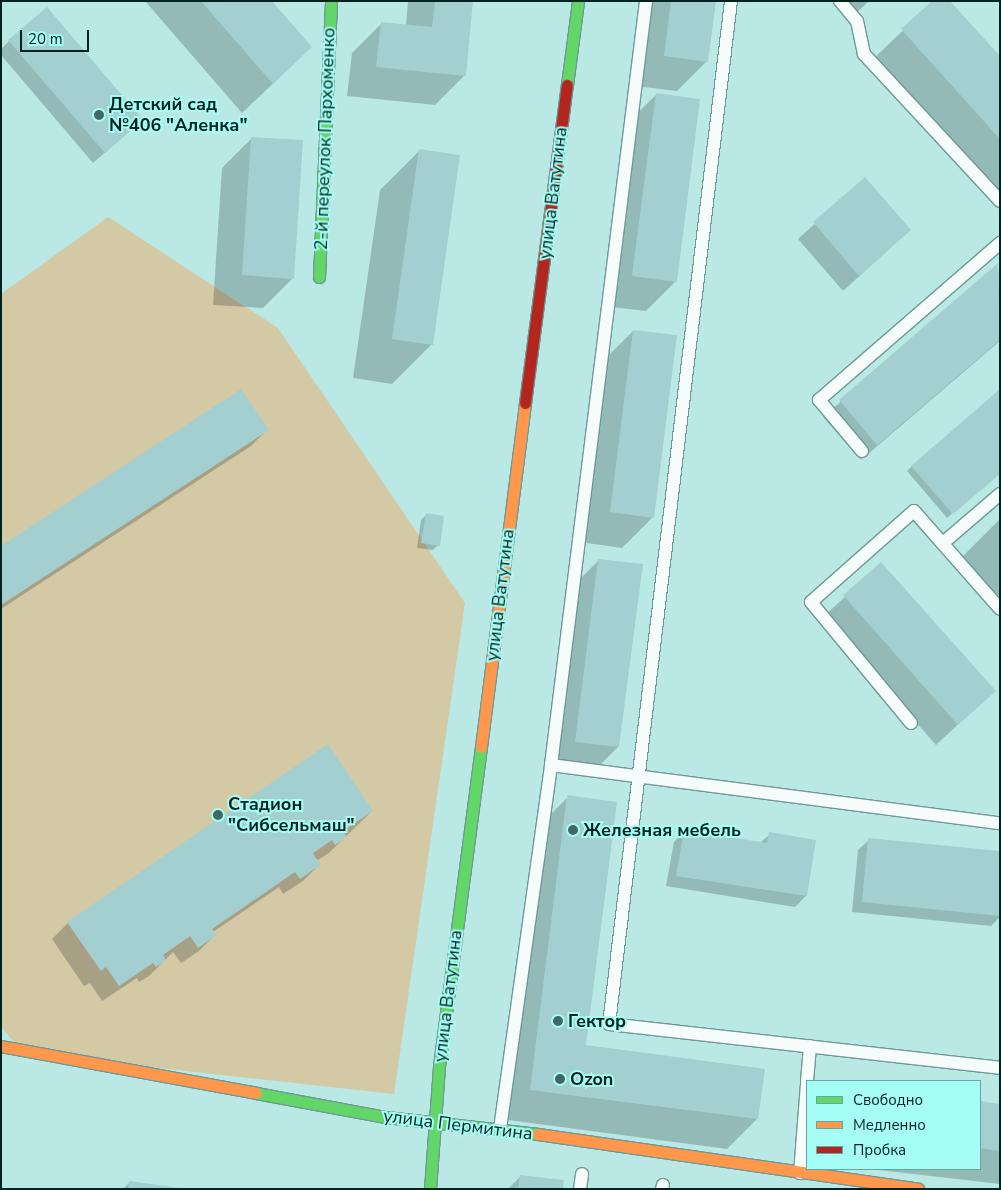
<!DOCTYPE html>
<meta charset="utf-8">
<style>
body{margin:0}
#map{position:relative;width:1001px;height:1190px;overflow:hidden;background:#bae9e5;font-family:"Nunito Sans",sans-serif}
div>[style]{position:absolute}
.green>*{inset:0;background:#d3c9a5}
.shadow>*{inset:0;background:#0003}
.building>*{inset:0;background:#a4cfd1}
.roads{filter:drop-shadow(1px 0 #709895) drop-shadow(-1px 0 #709895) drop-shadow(0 1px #709895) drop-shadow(0 -1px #709895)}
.lane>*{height:12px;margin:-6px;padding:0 6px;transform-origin:6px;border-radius:6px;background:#f5fcfb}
.fast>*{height:11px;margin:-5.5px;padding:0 5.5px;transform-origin:5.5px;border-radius:5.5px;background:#63d668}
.slow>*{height:11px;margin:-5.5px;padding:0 5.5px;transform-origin:5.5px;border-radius:5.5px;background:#ff974d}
.jam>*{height:11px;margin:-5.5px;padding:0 5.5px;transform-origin:5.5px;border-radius:5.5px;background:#b3261e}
.dots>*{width:14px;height:14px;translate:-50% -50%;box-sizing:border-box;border:2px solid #a6fdf5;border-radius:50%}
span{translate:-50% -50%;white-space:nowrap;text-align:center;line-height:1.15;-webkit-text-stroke:4px #a6fdf5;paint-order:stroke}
.poi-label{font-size:18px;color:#002320;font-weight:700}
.left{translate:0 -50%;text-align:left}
.street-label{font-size:18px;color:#002320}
.frame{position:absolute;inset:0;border:2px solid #002320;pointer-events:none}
.legend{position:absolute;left:806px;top:1080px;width:175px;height:90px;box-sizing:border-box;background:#a6fdf5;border:1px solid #64a6a0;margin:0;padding:6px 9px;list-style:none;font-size:15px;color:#002320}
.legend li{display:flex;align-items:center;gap:10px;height:25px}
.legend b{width:25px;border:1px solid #64a6a0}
.scale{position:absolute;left:20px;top:30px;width:69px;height:22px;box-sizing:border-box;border:2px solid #002320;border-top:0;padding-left:6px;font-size:15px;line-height:18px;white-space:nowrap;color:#002320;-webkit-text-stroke:4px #a6fdf5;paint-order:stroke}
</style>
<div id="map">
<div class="green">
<div style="clip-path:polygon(108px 217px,278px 328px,465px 603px,394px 1094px,24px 1053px,1px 1027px,1px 294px)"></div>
</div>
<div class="shadow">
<div style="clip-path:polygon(145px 1px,270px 1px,280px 77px,242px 113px)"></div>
<div style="clip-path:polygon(408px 1px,472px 1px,465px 75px,435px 105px,347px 96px,352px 53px,382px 23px,406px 25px)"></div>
<div style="clip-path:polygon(646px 1px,715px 1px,707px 61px,677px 91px,635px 86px)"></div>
<div style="clip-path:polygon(834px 1px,869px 1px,850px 19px)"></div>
<div style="clip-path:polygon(934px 1px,1000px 58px,1000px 201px,872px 60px)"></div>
<div style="clip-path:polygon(9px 41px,142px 120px,93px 163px,1px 55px,1px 49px)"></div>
<div style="clip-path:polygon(657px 94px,676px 281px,646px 311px,603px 306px,626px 124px)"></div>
<div style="clip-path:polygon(252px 138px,293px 278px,263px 308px,213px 305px,222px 168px)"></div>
<div style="clip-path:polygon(419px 151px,432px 344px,392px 384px,353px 378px,380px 190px)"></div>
<div style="clip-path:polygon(865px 178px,910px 230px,843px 291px,798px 239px)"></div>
<div style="clip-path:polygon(998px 265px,1000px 341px,861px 460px,823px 417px)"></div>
<div style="clip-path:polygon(633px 331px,652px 518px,622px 548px,580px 542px,603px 361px)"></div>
<div style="clip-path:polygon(267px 430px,251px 446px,1px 609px,1px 548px)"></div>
<div style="clip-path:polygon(912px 466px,1000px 473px,947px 518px,907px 471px)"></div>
<div style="clip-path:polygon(426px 515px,438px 545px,433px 550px,417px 548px,421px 520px)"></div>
<div style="clip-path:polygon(1000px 519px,1000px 594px,994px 599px,960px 559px)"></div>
<div style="clip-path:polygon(599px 560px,618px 747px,588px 777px,546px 771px,569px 590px)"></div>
<div style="clip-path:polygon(881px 564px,994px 691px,936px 745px,823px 617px)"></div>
<div style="clip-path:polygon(568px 797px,585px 1046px,757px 1119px,727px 1149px,501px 1119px,538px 827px)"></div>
<div style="clip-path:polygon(372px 811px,329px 853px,318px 860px,313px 856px,319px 865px,303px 881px,283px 894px,279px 887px,213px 932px,215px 935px,199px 951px,181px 963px,173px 952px,149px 976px,139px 982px,137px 978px,102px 1001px,90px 983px,84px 986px,52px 939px,68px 923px)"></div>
<div style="clip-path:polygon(684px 831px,760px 843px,770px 834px,814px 841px,806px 896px,795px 907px,666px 886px,674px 842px)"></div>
<div style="clip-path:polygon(869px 840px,1000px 853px,1000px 917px,991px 926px,852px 912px,858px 850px)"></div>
<div style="clip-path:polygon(980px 1103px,1000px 1105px,1000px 1184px,870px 1169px,980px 1169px)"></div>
<div style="clip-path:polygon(521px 1176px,562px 1189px,508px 1189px)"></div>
<div style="clip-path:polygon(130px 1182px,179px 1189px,123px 1189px)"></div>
</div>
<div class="building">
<div style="clip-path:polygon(201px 1px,272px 1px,312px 47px,273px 84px)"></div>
<div style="clip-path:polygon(435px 1px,473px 1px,466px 76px,376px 67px,381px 22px,432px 27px)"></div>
<div style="clip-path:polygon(671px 1px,716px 1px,708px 62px,664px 56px)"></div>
<div style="clip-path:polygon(932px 1px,950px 1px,1000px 56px,1000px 139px,901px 29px)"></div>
<div style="clip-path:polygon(47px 7px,143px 120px,105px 153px,8px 40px)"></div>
<div style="clip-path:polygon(656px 93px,700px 99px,677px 282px,632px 276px)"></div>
<div style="clip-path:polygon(251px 137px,303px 140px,294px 279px,242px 275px)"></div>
<div style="clip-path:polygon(419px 149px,460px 155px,433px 345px,392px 339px)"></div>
<div style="clip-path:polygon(865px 177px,911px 230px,859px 276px,813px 222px)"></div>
<div style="clip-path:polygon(998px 263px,1000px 340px,877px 445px,839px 400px)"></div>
<div style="clip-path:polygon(633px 330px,677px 335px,654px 518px,610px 512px)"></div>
<div style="clip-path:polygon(241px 389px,269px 430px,1px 605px,1px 546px)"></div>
<div style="clip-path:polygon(1000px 389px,1000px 474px,953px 514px,911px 466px)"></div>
<div style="clip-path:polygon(426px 513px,444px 516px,440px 546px,421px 543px)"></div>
<div style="clip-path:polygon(598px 559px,643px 564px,619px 747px,575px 742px)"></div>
<div style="clip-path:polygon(881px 562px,996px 691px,958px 725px,843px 595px)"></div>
<div style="clip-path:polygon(328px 744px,373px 811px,343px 831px,347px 837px,335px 845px,332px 840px,313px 853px,320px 865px,300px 879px,295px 872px,212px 929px,217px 935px,198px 948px,190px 936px,163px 955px,166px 960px,156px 967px,153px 963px,119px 986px,106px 967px,101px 971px,67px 922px)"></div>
<div style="clip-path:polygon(567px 795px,617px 802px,586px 1045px,765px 1069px,758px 1119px,530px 1090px)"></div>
<div style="clip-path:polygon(684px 830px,767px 843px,769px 832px,816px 840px,807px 896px,676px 876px)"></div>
<div style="clip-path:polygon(868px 838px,1000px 851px,1000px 916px,862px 902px)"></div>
<div style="clip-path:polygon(980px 1101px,1000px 1104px,1000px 1151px,980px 1148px)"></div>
<div style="clip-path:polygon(520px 1175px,564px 1180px,563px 1189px,518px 1189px)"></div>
<div style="clip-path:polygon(129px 1181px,180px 1188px,180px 1189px,128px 1189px)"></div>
</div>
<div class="roads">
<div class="lane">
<div style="left:731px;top:1px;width:1030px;rotate:96.8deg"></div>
<div style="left:609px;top:1024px;width:393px;rotate:6.4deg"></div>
<div style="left:840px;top:1px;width:26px;rotate:50deg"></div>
<div style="left:857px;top:21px;width:34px;rotate:78deg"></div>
<div style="left:864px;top:54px;width:200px;rotate:47.2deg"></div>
<div style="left:862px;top:451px;width:67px;rotate:-130.1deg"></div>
<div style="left:819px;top:400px;width:240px;rotate:-40.9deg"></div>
<div style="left:943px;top:543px;width:75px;rotate:-40.7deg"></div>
<div style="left:911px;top:723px;width:157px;rotate:-129.6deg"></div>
<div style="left:811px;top:602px;width:137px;rotate:-41.5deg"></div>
<div style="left:914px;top:511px;width:130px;rotate:48.7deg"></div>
<div style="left:551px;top:765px;width:453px;rotate:7.4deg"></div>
<div style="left:807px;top:1081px;width:35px;rotate:-85deg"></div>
<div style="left:500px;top:1129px;width:368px;rotate:-82deg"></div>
<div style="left:551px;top:765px;width:770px;rotate:-82.91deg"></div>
<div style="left:800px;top:1173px;width:89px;rotate:-85.5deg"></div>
<div style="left:580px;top:1189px;width:15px;rotate:-82deg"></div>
<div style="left:662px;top:1189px;width:4px;rotate:-76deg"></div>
</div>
<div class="fast">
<div style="left:567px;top:85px;width:85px;rotate:-82.5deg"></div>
<div style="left:319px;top:277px;width:276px;rotate:-87.5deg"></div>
<div style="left:256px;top:1093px;width:132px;rotate:10.5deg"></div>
<div style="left:386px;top:1117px;width:153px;rotate:6.4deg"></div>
<div style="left:430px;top:1189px;width:123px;rotate:-85.8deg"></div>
<div style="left:439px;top:1066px;width:322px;rotate:-82.5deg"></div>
</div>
<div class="slow">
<div style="left:481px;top:747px;width:347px;rotate:-82.7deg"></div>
<div style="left:1px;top:1046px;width:259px;rotate:10.4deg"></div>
<div style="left:538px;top:1134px;width:384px;rotate:8.2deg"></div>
</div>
<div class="jam">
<div style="left:525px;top:403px;width:321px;rotate:-82.5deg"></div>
</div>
</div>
<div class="dots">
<div style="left:99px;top:115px;background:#416865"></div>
<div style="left:218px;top:815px;background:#416865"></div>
<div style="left:573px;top:830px;background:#416865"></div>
<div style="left:558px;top:1021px;background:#416865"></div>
<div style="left:560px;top:1079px;background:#416865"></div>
</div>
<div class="poi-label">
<span class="left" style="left:109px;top:115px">Детский сад<br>№406 "Аленка"</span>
<span class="left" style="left:228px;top:815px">Стадион<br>"Сибсельмаш"</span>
<span class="left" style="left:583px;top:830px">Железная мебель</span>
<span class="left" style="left:568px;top:1021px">Гектор</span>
<span class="left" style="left:570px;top:1079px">Ozon</span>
</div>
<div class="street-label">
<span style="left:325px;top:139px;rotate:-88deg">2-й переулок Пархоменко</span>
<span style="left:553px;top:193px;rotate:-83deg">улица Ватутина</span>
<span style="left:500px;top:595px;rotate:-83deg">улица Ватутина</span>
<span style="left:448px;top:996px;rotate:-83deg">улица Ватутина</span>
<span style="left:458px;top:1125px;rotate:7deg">улица Пермитина</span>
</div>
<div class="frame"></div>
<ul class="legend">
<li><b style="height:6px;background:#63d668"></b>Свободно</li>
<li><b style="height:6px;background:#ff974d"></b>Медленно</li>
<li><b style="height:6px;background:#b3261e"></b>Пробка</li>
</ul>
<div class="scale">20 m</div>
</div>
